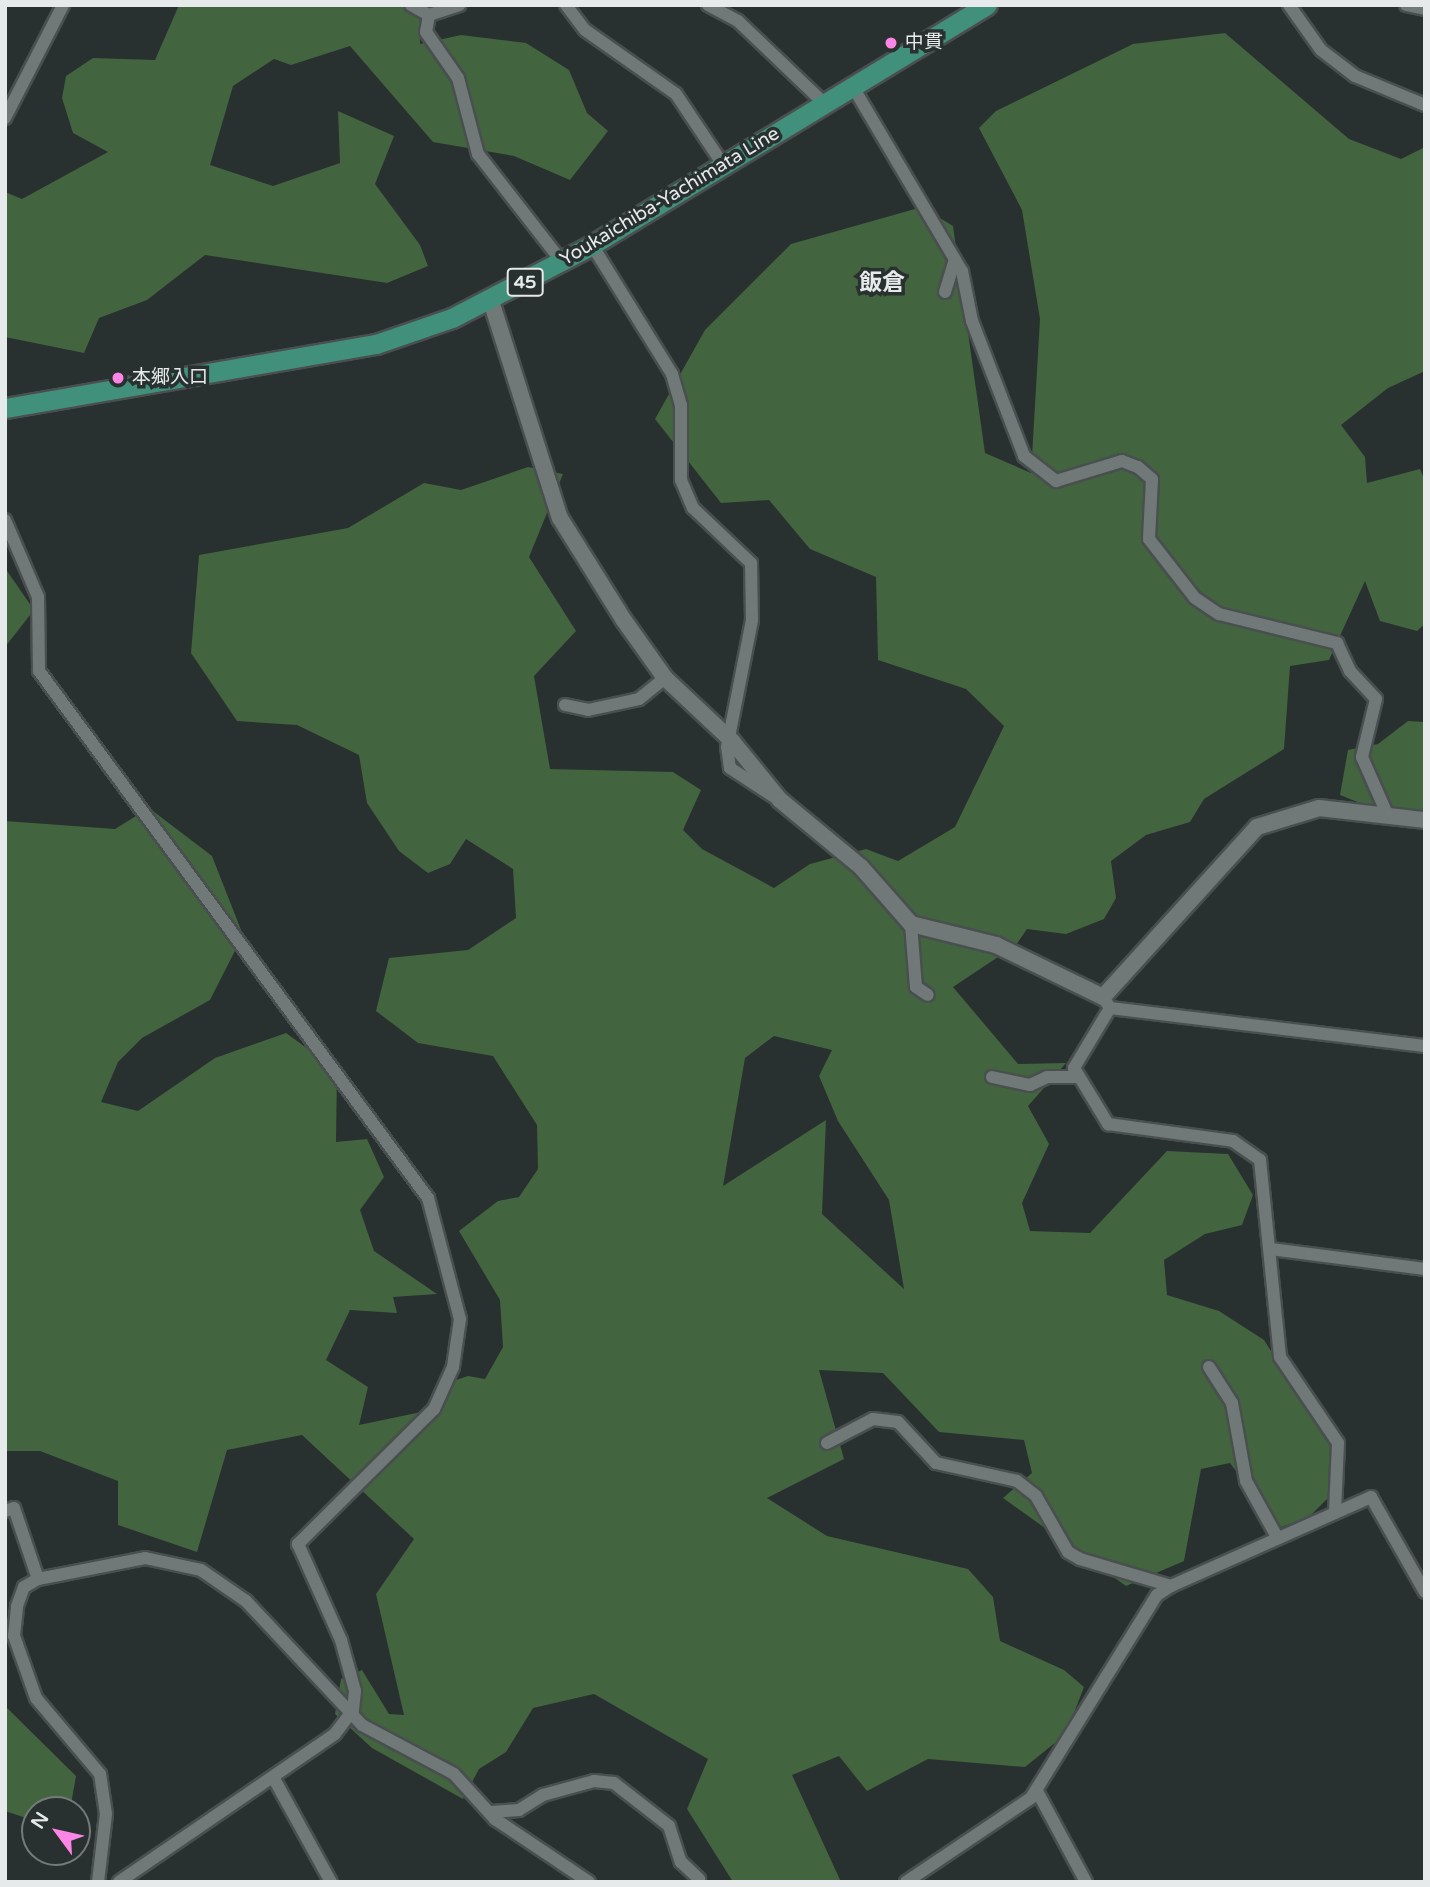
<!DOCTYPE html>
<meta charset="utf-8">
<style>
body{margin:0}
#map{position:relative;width:1430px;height:1887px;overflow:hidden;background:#293030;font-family:"Varela Round","Noto Sans JP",sans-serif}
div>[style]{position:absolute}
.forest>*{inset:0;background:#42643f}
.roads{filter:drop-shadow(2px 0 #494f4f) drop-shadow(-2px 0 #494f4f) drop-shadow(0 2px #494f4f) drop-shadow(0 -2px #494f4f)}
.minor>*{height:12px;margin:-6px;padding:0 6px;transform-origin:6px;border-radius:6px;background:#707878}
.tertiary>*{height:16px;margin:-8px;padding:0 8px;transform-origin:8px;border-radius:8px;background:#707878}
.primary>*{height:19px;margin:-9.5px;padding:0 9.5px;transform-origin:9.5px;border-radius:9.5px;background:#41907c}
.dots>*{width:19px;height:19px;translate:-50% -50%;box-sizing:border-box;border:4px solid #293030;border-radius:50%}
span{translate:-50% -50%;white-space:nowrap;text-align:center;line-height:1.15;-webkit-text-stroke:7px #293030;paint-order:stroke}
.shield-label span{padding:2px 5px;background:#293030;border:2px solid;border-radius:5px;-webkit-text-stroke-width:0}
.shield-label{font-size:18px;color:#e6eaea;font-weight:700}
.poi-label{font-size:19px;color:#e6eaea}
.left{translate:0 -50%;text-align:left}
.street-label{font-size:19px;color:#e6eaea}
.quarter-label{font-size:23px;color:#e6eaea;font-weight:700}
.frame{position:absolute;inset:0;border:7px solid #e6eaea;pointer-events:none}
.north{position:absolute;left:21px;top:1796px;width:70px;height:70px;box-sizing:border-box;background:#293030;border:2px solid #757a7a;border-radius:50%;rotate:303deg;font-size:19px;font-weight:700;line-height:28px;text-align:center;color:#e6eaea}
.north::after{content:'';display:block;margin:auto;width:24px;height:32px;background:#fb86e5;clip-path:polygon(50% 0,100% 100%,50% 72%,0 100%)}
</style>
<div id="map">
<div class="forest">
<div style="clip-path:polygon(179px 5px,400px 5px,420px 17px,420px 44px,461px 35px,526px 43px,569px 70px,587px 113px,608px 131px,570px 180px,514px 156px,433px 142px,350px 46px,291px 65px,274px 59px,233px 86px,210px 165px,273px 186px,340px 163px,338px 111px,394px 136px,375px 184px,420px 245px,428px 266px,387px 283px,205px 255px,147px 300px,99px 318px,84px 353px,5px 337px,5px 192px,22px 199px,108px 152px,73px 133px,62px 98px,66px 76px,93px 58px,155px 60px)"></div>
<div style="clip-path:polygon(evenodd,1225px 33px,1349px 139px,1401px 159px,1425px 147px,1425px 371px,1388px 388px,1341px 425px,1365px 457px,1367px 483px,1420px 469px,1425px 481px,1425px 624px,1417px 631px,1380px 621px,1365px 581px,1329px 660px,1290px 666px,1284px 749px,1204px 799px,1190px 822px,1146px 835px,1111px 861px,1116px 898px,1104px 919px,1066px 934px,1027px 929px,1016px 945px,953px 987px,1018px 1064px,1066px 1063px,1028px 1106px,1049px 1144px,1022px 1203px,1030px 1231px,1090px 1233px,1167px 1151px,1228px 1154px,1253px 1195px,1242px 1225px,1205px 1234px,1164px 1260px,1167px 1295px,1219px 1311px,1264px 1340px,1332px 1447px,1329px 1497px,1308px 1518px,1278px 1528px,1230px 1463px,1201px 1469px,1184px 1561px,1126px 1586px,1003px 1498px,1032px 1473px,1024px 1440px,939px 1432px,883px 1373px,819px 1370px,844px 1459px,767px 1498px,827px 1536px,968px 1569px,993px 1597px,1000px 1641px,1064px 1670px,1084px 1687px,1066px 1734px,1025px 1767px,928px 1759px,867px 1791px,839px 1756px,792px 1775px,841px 1882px,733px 1882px,687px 1809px,708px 1759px,594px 1694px,533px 1708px,506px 1752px,479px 1769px,463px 1799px,372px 1748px,335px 1714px,341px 1679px,362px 1670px,389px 1714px,404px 1715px,376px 1594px,414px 1539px,302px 1435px,227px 1450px,197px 1552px,118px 1525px,118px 1481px,40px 1451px,6px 1451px,5px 1459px,5px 821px,115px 829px,149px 808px,212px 856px,243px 935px,210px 1000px,142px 1038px,118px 1062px,101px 1102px,138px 1111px,215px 1058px,286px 1033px,337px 1070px,336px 1142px,367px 1139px,384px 1177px,360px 1210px,374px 1251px,437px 1294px,393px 1297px,397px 1313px,350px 1310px,326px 1360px,368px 1387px,359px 1425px,426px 1411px,441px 1385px,468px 1376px,485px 1379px,503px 1347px,500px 1300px,459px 1231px,498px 1201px,519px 1197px,538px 1169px,537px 1125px,493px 1056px,418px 1043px,376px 1011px,389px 958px,468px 950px,516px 918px,513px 869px,466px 839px,450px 864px,428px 873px,399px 851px,367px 803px,359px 755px,297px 725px,237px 721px,191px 653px,199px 555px,348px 528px,424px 483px,461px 490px,528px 467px,563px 474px,529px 557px,576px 631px,534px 676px,550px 769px,673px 772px,701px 790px,683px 830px,702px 849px,774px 888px,810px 864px,866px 849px,898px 861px,955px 827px,1004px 726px,966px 689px,878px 660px,876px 577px,810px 549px,769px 500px,721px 503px,655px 419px,705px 330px,791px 244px,922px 207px,953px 226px,985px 453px,1031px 473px,1040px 319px,1022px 210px,979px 128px,996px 111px,1133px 44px,1225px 33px,774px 1036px,832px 1050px,819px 1076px,838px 1121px,889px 1200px,904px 1289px,822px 1214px,826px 1120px,723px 1186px,745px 1058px,774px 1036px)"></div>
<div style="clip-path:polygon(5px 568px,34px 610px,5px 647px)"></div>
<div style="clip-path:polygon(1408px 721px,1425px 722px,1425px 814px,1407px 822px,1340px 795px,1348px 750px,1378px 744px)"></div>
<div style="clip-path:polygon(5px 1706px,76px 1776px,70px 1810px,35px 1810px,35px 1821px,5px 1811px)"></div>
</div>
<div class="roads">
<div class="minor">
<div style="left:411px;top:5px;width:21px;rotate:29deg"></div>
<div style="left:429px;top:15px;width:32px;rotate:-18deg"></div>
<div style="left:566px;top:5px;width:31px;rotate:53deg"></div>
<div style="left:585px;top:30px;width:111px;rotate:35.1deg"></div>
<div style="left:676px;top:94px;width:87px;rotate:56.3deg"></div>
<div style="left:708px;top:5px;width:34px;rotate:28deg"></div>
<div style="left:738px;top:21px;width:120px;rotate:43.7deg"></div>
<div style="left:1289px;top:5px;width:55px;rotate:54.6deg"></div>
<div style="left:1321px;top:50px;width:43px;rotate:37.4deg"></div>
<div style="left:1355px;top:76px;width:76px;rotate:22.5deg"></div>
<div style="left:1406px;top:5px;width:19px;rotate:12deg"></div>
<div style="left:429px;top:15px;width:17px;rotate:100deg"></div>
<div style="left:426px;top:32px;width:56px;rotate:55.2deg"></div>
<div style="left:458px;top:78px;width:79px;rotate:75.3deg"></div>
<div style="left:478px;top:154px;width:137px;rotate:52.1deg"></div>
<div style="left:853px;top:87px;width:214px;rotate:59.4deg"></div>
<div style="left:962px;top:271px;width:51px;rotate:78.7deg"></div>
<div style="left:972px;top:321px;width:145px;rotate:68.9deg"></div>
<div style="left:1024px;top:456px;width:41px;rotate:38deg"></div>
<div style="left:1056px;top:481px;width:69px;rotate:-16.9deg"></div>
<div style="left:1122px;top:461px;width:17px;rotate:21deg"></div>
<div style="left:1138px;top:467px;width:18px;rotate:41deg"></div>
<div style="left:1152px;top:479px;width:60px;rotate:92.9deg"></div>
<div style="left:1149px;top:539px;width:75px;rotate:52.1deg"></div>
<div style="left:1195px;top:598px;width:29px;rotate:34deg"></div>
<div style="left:1219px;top:614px;width:122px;rotate:13.8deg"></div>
<div style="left:1337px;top:643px;width:31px;rotate:65deg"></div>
<div style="left:1350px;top:671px;width:38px;rotate:47deg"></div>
<div style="left:1376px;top:699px;width:60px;rotate:103.6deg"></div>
<div style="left:1362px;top:757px;width:64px;rotate:66.2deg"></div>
<div style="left:5px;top:118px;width:127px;rotate:-62.8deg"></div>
<div style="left:592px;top:245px;width:152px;rotate:58.2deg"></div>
<div style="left:672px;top:374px;width:32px;rotate:74deg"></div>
<div style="left:681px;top:405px;width:75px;rotate:90deg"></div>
<div style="left:681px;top:480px;width:30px;rotate:67deg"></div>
<div style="left:693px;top:508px;width:80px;rotate:43.5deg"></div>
<div style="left:751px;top:563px;width:57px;rotate:89deg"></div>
<div style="left:752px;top:620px;width:129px;rotate:101.1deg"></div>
<div style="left:727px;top:747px;width:21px;rotate:82deg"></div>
<div style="left:730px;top:768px;width:51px;rotate:33.1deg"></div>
<div style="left:945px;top:292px;width:34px;rotate:-73deg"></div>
<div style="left:5px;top:520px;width:84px;rotate:66.8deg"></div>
<div style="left:38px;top:597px;width:74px;rotate:89.2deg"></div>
<div style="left:39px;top:671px;width:655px;rotate:53.57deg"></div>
<div style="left:428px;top:1198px;width:125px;rotate:75.2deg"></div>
<div style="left:460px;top:1319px;width:49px;rotate:98.3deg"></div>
<div style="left:453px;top:1367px;width:46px;rotate:114.3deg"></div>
<div style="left:434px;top:1409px;width:192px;rotate:135.2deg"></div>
<div style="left:298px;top:1544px;width:105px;rotate:65.9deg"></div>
<div style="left:341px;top:1640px;width:53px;rotate:74.6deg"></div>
<div style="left:355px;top:1691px;width:19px;rotate:96deg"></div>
<div style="left:353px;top:1710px;width:30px;rotate:127deg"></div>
<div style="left:335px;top:1734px;width:262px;rotate:145.6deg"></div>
<div style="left:565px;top:705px;width:24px;rotate:12deg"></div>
<div style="left:588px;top:710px;width:52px;rotate:-12.2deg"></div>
<div style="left:639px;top:699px;width:33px;rotate:-39deg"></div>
<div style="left:911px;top:924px;width:63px;rotate:85.5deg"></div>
<div style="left:916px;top:987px;width:14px;rotate:34deg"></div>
<div style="left:1103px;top:997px;width:13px;rotate:58deg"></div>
<div style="left:1110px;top:1008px;width:70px;rotate:121deg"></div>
<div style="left:1074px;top:1068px;width:66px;rotate:58.7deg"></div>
<div style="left:1108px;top:1124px;width:126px;rotate:7.7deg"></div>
<div style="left:1233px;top:1141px;width:33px;rotate:35deg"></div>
<div style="left:1260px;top:1160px;width:198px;rotate:84.2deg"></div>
<div style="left:1280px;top:1357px;width:104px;rotate:56deg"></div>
<div style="left:1338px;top:1443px;width:70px;rotate:92.5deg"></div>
<div style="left:1110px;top:1008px;width:317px;rotate:6.9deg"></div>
<div style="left:992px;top:1077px;width:39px;rotate:12deg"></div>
<div style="left:1030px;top:1085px;width:19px;rotate:-25deg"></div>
<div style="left:1047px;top:1077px;width:29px"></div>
<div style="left:1271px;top:1249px;width:155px;rotate:7.4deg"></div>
<div style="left:1209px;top:1367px;width:43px;rotate:57.4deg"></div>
<div style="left:1232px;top:1403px;width:79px;rotate:79.8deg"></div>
<div style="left:1246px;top:1481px;width:64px;rotate:61deg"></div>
<div style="left:827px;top:1443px;width:52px;rotate:-27.6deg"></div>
<div style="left:873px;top:1419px;width:25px;rotate:7deg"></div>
<div style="left:898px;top:1422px;width:56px;rotate:47.2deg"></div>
<div style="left:936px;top:1463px;width:83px;rotate:12.5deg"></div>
<div style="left:1017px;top:1481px;width:24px;rotate:38deg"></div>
<div style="left:1036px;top:1496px;width:64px;rotate:60.3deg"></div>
<div style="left:1068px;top:1552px;width:14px;rotate:30deg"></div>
<div style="left:1080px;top:1559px;width:95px;rotate:16.5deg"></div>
<div style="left:5px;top:1511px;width:9px;rotate:-18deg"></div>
<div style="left:14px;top:1508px;width:75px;rotate:71.3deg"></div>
<div style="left:273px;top:1777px;width:120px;rotate:61.1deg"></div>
<div style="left:1037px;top:1791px;width:103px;rotate:61.7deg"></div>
<div style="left:491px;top:1812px;width:28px;rotate:-4deg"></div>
<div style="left:519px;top:1810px;width:28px;rotate:-32deg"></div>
<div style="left:543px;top:1795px;width:53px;rotate:-15.4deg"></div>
<div style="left:594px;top:1781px;width:20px;rotate:6deg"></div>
<div style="left:614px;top:1783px;width:70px;rotate:38deg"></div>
<div style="left:669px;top:1826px;width:38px;rotate:72deg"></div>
<div style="left:681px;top:1862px;width:25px;rotate:43deg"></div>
<div style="left:98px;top:1882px;width:68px;rotate:-83.3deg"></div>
<div style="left:106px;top:1814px;width:40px;rotate:-98.5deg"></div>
<div style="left:100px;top:1774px;width:99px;rotate:-130.1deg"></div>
<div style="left:36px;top:1698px;width:66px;rotate:-109.5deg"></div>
<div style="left:14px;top:1636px;width:30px;rotate:-84deg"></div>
<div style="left:17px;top:1606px;width:20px;rotate:-70deg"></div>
<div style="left:24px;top:1587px;width:16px;rotate:-30deg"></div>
<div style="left:38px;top:1579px;width:109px;rotate:-11.1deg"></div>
<div style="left:145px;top:1558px;width:57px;rotate:12.1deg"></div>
<div style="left:201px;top:1570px;width:55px;rotate:34.6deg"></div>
<div style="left:246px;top:1601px;width:170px;rotate:46.9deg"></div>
<div style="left:362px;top:1725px;width:104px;rotate:28deg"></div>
<div style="left:454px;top:1774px;width:61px;rotate:47.7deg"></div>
<div style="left:495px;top:1819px;width:113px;rotate:33.8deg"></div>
<div style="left:906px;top:1882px;width:151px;rotate:-33.9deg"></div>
<div style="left:1031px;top:1798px;width:239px;rotate:-58.2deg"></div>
<div style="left:1157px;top:1595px;width:17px;rotate:-33deg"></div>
<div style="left:1171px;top:1586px;width:219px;rotate:-24deg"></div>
<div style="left:1371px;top:1497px;width:109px;rotate:60.4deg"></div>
</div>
<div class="tertiary">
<div style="left:491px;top:301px;width:228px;rotate:72.4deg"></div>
<div style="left:560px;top:518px;width:119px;rotate:58deg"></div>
<div style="left:623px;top:619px;width:72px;rotate:54.6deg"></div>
<div style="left:665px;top:678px;width:92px;rotate:43.2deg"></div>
<div style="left:732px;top:741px;width:76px;rotate:50.9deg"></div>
<div style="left:780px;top:800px;width:105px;rotate:39.6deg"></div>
<div style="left:861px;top:867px;width:76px;rotate:48.7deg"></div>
<div style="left:911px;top:924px;width:88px;rotate:13.9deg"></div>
<div style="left:996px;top:945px;width:119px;rotate:25.9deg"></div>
<div style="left:1103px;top:997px;width:229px;rotate:-47.8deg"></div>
<div style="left:1257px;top:827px;width:65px;rotate:-17deg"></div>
<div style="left:1319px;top:808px;width:107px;rotate:6.5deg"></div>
</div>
<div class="primary">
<div style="left:5px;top:408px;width:376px;rotate:-9.8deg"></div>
<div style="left:376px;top:344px;width:80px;rotate:-18.9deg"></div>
<div style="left:452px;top:318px;width:158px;rotate:-27.5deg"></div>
<div style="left:592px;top:245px;width:462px;rotate:-31.3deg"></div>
</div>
</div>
<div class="dots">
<div style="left:891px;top:43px;background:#fb86e5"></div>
<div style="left:118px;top:378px;background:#fb86e5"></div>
</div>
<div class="shield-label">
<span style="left:525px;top:282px">45</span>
</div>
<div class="poi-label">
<span class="left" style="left:905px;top:43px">中貫</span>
<span class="left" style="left:132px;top:378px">本郷入口</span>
</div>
<div class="street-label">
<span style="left:670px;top:197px;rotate:-31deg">Youkaichiba-Yachimata Line</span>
</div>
<div class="quarter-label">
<span style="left:882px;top:283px">飯倉</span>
</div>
<div class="frame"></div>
<div class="north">N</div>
</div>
